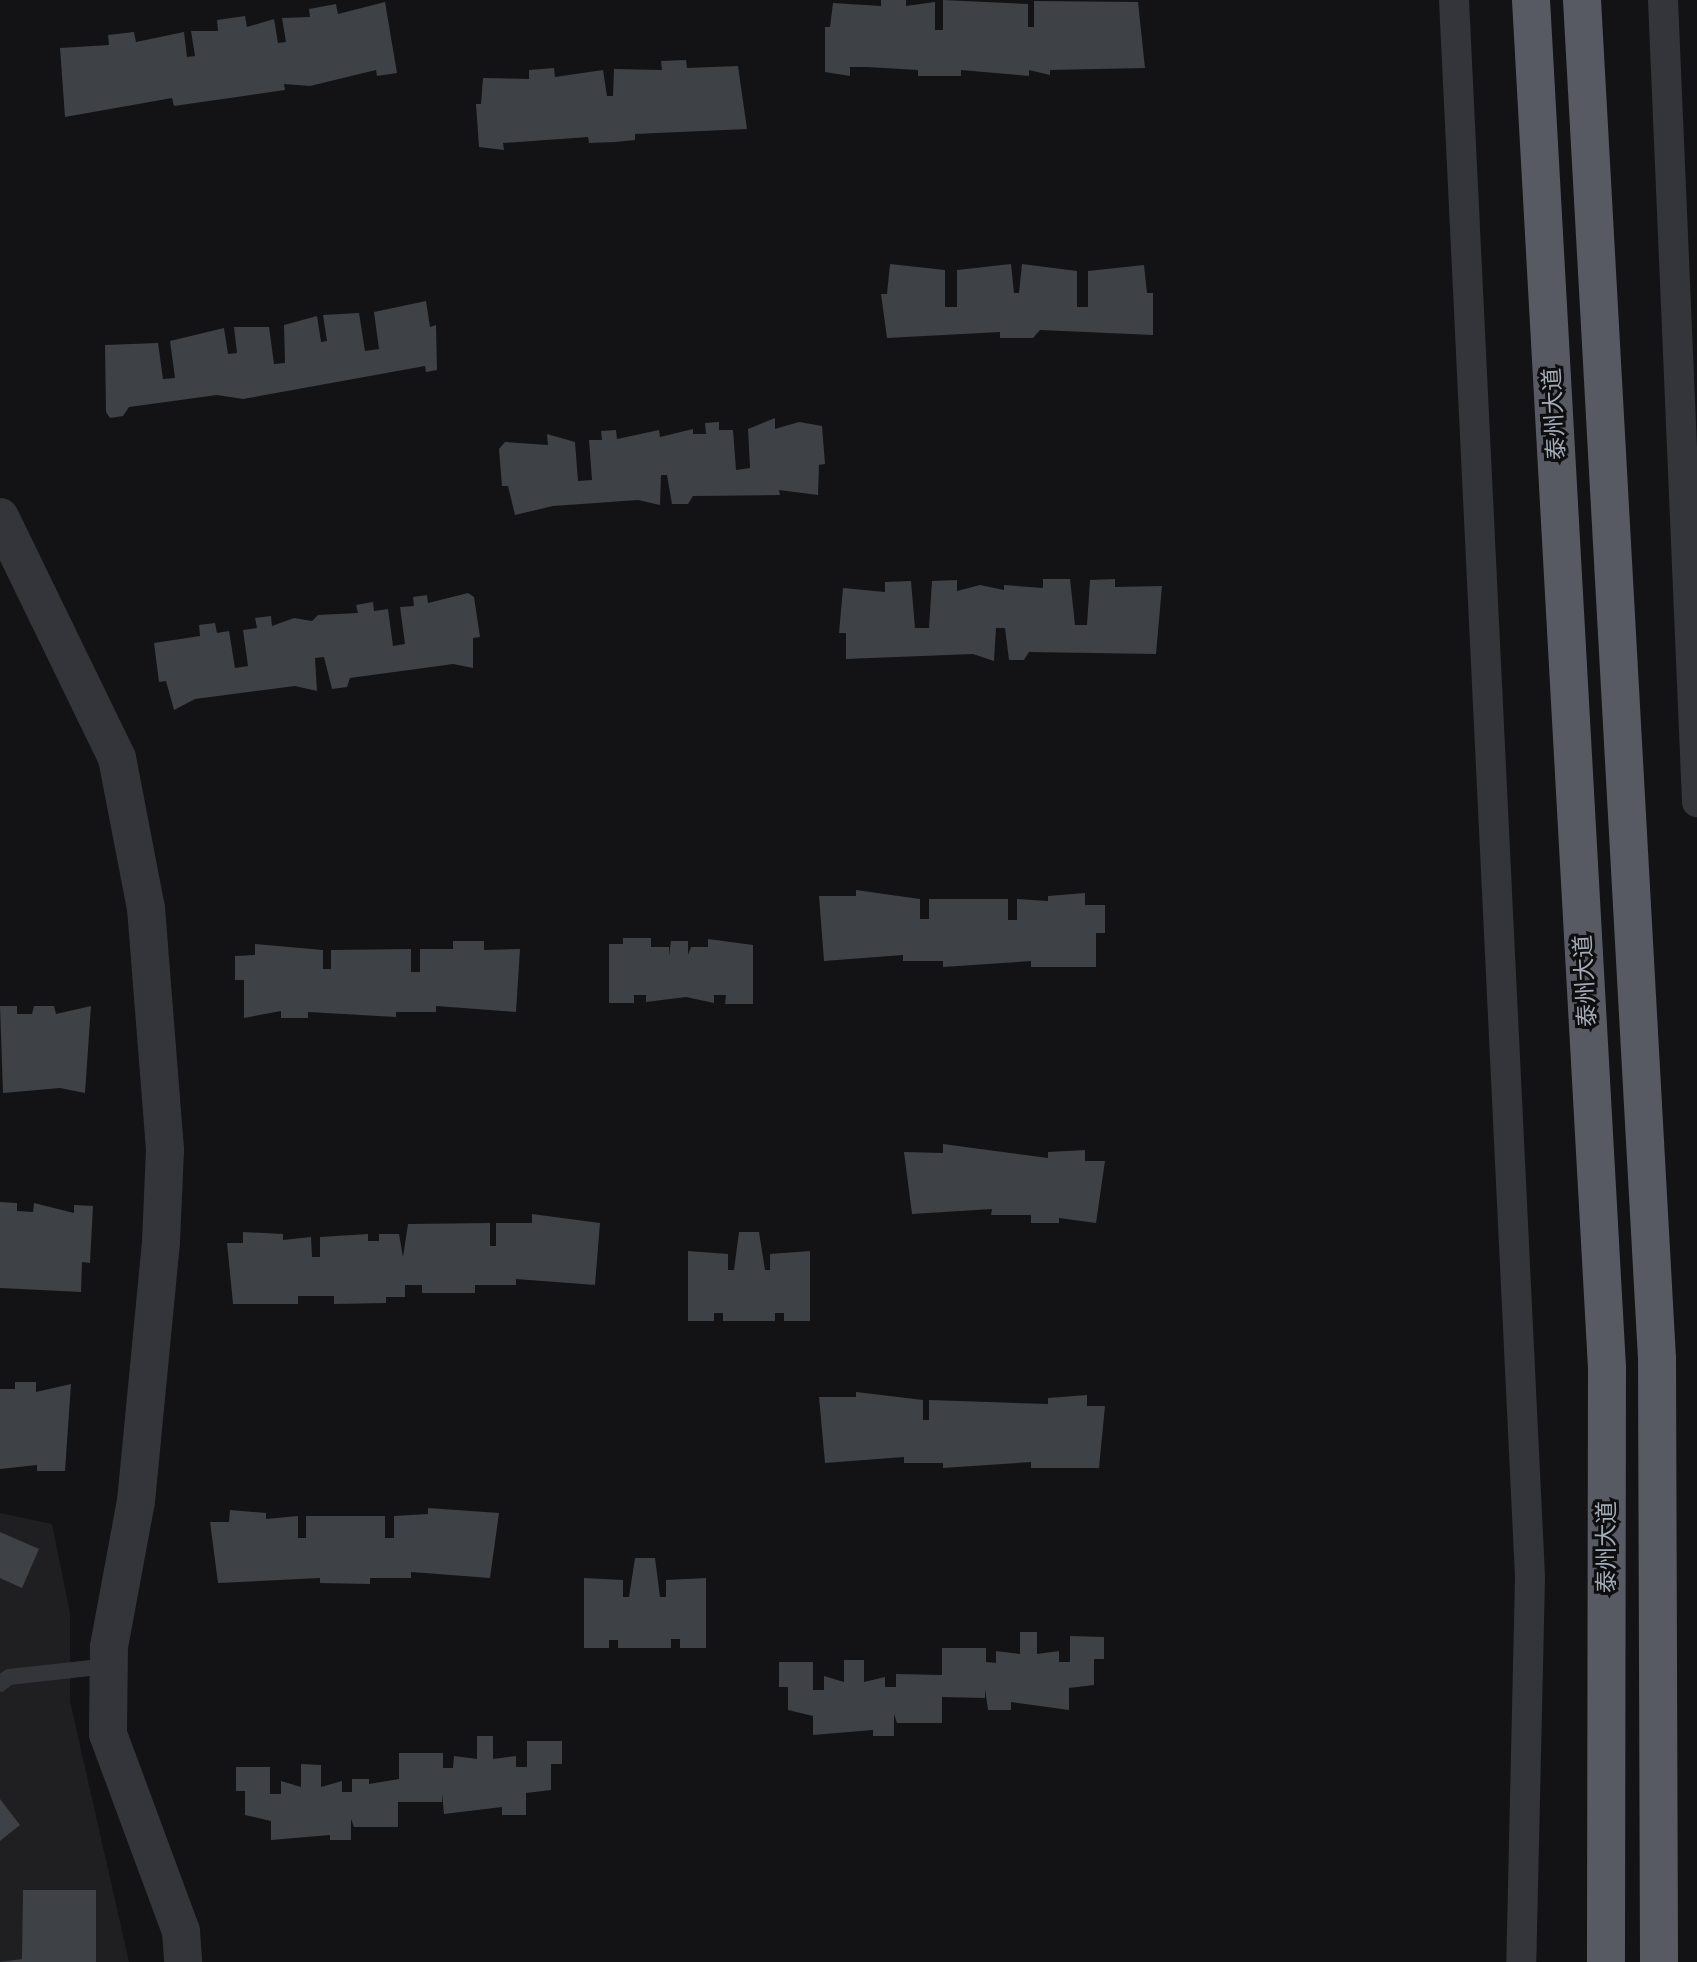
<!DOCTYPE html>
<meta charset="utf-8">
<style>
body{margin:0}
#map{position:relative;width:1697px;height:1962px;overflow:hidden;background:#131315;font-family:Helvetica,"Noto Sans SC",sans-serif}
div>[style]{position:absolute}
.built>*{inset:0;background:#1f1f22}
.building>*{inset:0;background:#3e4145}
.service>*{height:16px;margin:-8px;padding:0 8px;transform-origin:8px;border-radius:8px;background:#33353a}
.minor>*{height:30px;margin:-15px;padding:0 15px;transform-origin:15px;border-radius:15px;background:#33353a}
.tertiary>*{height:38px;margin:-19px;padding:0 19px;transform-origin:19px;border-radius:19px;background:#33353a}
.trunk>*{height:38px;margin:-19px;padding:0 19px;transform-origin:19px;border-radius:19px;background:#575a62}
span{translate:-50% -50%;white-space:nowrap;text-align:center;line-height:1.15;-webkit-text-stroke:6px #0e0e10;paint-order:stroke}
.street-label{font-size:23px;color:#a3abb7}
</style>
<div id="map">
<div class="built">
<div style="clip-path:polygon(0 1513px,52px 1524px,70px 1613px,70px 1701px,129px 1962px,0 1962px)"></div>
</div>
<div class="building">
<div style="clip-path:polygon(881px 0,906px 0,906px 6px,935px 2px,935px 30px,943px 30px,943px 0,1028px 4px,1028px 27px,1034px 27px,1034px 1px,1138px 2px,1145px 68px,1050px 70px,1050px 75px,1029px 70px,1029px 76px,961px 70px,961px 76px,918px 76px,918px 70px,867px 67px,850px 67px,850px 76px,825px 72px,825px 27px,830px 27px,833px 3px,881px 6px)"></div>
<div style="clip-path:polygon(385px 2px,397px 73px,377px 76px,376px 70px,310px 86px,284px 84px,285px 90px,174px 106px,172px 98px,65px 117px,60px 48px,109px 45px,108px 35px,134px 32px,136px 42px,184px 32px,187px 57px,195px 56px,191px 31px,218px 31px,217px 20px,245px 16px,247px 27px,274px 19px,278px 43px,286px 42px,282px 18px,310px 17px,309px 9px,336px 4px,338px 14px)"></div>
<div style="clip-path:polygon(686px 60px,687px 68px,738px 66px,747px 129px,635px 134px,635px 140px,615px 142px,589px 143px,588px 137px,503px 143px,504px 150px,479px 147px,476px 104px,481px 104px,483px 78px,529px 79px,529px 70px,554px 68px,555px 77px,603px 70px,607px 96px,613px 96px,614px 69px,662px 70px,661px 61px)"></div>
<div style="clip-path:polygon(890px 264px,945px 270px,945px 307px,957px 307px,957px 270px,1011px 264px,1014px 293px,1019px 293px,1022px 264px,1077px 271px,1077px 307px,1088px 307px,1088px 271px,1144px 265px,1147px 293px,1153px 293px,1153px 335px,1040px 330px,1033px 338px,1000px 338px,1000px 332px,887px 338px,881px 294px,887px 294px)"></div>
<div style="clip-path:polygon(426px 301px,430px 327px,436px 325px,437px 370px,426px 372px,425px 366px,243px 399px,217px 395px,129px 407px,123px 416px,110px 418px,106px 412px,105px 345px,158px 343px,163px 379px,175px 378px,170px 341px,224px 328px,228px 354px,237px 353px,234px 327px,269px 327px,274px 364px,285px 363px,284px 325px,317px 316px,321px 342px,327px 341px,323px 315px,359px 313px,365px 351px,379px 349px,374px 312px)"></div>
<div style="clip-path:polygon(775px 418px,775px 429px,799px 422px,822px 426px,825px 464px,819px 465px,818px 495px,779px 490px,780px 495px,693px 496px,688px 504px,672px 504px,667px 475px,661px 475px,660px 505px,638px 500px,553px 506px,515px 515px,508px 486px,502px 486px,499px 449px,505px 442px,548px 445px,547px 434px,575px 442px,578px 481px,592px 480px,589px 440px,602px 440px,601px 431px,616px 430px,617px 439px,659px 430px,660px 437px,693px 429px,693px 434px,706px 434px,705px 423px,719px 422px,719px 430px,733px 430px,736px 470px,750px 468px,748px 429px)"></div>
<div style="clip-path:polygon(1043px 579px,1070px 579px,1075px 625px,1087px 625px,1090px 580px,1115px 579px,1115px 587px,1162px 586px,1156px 654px,1029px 652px,1024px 660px,1009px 660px,1005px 628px,996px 628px,994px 661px,973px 654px,846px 659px,846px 633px,839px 633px,843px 588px,885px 592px,885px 582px,911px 581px,915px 628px,929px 628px,932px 581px,957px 580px,957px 591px,980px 585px,1004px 590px,1004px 585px,1043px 588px)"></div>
<div style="clip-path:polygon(468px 593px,474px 597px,480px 637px,473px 638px,473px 668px,453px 664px,350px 678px,347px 687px,332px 689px,324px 657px,315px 658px,317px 691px,295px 686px,195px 699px,174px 710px,166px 681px,159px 682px,154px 643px,200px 636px,199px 625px,215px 623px,217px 633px,229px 631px,235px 668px,248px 666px,243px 630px,257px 628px,255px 618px,271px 616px,272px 626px,294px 618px,312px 621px,318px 615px,358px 613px,356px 605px,373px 602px,374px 611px,388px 609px,393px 646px,405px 644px,400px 607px,414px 606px,413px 597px,427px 595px,428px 603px)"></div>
<div style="clip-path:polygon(856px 890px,920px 899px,920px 919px,929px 919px,929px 899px,1008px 899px,1008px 920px,1017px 920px,1017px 899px,1048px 901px,1048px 896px,1085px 893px,1085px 905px,1105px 905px,1105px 933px,1096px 933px,1096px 967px,1031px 967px,1031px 961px,943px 967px,943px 961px,903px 961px,903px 955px,824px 961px,819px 896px,856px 896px)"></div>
<div style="clip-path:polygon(623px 938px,651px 938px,651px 947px,669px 947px,669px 956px,671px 941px,688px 941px,688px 955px,691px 947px,708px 947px,708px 939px,753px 945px,753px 1004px,725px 1004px,726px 995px,714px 995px,714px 1003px,686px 997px,646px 1002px,646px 995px,634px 995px,634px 1003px,609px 1003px,609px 944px,623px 944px)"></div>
<div style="clip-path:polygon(453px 941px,484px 941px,484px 950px,520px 949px,516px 1012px,436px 1006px,436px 1012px,396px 1012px,396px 1017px,308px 1012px,308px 1018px,281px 1018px,281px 1011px,244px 1018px,244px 980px,235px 980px,235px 956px,255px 955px,255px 944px,323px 950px,323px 969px,331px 969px,331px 950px,411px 949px,411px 972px,420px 972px,420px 949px,453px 949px)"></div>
<div style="clip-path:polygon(0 1006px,17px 1006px,17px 1014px,32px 1014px,34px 1006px,54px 1006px,56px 1014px,91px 1006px,85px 1093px,60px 1088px,3px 1093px)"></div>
<div style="clip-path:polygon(943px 1144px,1048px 1158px,1048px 1152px,1085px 1150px,1085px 1161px,1105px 1161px,1096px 1223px,1059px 1218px,1059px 1223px,1031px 1223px,1031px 1215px,991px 1215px,992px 1209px,912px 1214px,904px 1152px,943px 1153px)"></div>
<div style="clip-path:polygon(0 1202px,17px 1203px,17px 1211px,33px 1212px,34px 1203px,74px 1213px,74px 1205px,93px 1206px,90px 1263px,82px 1262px,81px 1292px,0 1288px)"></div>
<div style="clip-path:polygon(532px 1214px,600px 1223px,595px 1285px,516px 1279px,516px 1285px,475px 1285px,475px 1293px,422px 1293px,422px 1285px,405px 1285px,405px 1297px,386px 1297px,386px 1303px,334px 1304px,334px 1296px,298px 1296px,298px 1304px,233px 1304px,227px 1243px,243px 1243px,243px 1232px,283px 1234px,283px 1240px,311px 1237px,312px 1257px,320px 1257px,320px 1237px,368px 1234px,368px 1241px,379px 1241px,379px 1234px,399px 1234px,403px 1257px,408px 1224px,490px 1223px,490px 1246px,496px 1246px,496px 1223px,532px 1223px)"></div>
<div style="clip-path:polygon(739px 1232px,759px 1232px,765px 1270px,770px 1270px,770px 1254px,810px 1251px,810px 1321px,784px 1321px,784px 1313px,775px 1313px,775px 1321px,723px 1321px,723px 1313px,714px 1313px,714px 1321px,688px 1321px,688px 1251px,728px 1254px,728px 1270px,734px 1270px)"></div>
<div style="clip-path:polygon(15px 1382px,36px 1382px,36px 1392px,71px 1384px,65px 1471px,37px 1471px,37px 1465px,0 1469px,0 1389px,15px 1389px)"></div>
<div style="clip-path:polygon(856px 1392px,923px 1400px,923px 1420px,929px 1420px,929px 1400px,1048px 1404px,1048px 1398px,1087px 1395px,1087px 1406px,1105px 1406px,1099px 1468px,1031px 1468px,1031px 1462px,943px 1468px,943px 1463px,904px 1463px,904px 1457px,825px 1463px,819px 1397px,856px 1397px)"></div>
<div style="clip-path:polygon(428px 1508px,499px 1513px,490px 1578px,411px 1572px,411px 1578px,370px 1578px,370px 1584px,320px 1583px,320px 1578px,218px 1583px,210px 1522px,229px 1522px,230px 1510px,266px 1513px,266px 1519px,298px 1516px,298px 1538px,306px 1538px,306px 1516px,385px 1516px,385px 1538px,394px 1538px,394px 1516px,428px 1514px)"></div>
<div style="clip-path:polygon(0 1532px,39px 1549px,22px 1588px,0 1578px)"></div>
<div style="clip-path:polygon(635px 1558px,655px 1558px,660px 1597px,666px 1597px,666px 1580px,706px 1578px,706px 1648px,680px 1648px,680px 1639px,671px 1639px,671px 1648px,618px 1648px,618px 1640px,609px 1640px,609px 1648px,584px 1648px,584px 1578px,623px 1580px,623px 1597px,629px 1597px)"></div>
<div style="clip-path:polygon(1020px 1632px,1037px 1632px,1037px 1654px,1059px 1651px,1059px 1662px,1070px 1662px,1070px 1636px,1104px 1637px,1104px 1659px,1094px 1659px,1094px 1685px,1069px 1688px,1069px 1710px,1011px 1702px,1011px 1710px,988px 1710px,985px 1689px,985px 1698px,942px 1697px,942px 1723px,897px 1723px,894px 1714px,894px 1736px,873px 1736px,873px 1730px,813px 1735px,813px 1716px,788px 1710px,788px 1687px,779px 1687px,779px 1662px,813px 1662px,813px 1690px,824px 1690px,824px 1676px,844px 1682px,844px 1660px,864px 1660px,864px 1682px,885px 1677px,885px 1687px,896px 1687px,896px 1674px,942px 1675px,942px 1648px,986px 1648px,986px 1662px,996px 1663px,996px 1651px,1020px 1654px)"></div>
<div style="clip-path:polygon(477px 1736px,493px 1736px,493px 1759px,516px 1756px,516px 1767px,527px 1767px,527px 1741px,562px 1741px,562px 1764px,551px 1764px,551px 1790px,526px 1793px,526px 1815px,502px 1815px,502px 1807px,444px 1814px,442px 1793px,442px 1802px,398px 1802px,398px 1827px,354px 1827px,351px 1819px,351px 1840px,330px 1840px,330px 1835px,271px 1840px,271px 1821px,245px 1815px,245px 1791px,236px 1791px,236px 1767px,270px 1767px,270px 1794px,281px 1794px,281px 1781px,301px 1787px,301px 1764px,321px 1765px,321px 1787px,342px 1781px,342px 1792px,352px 1792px,352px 1779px,369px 1779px,369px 1784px,399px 1779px,399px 1753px,443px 1753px,443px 1768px,453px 1768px,454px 1756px,477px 1759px)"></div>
<div style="clip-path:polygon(0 1799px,20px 1825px,0 1841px)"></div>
<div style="clip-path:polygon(23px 1890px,96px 1890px,96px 1962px,0 1962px,22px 1959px)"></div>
</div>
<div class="service">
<div style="left:0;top:1684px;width:11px;rotate:-38deg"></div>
<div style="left:9px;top:1677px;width:101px;rotate:-6.3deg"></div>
</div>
<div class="minor">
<div style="left:1454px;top:0;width:1580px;rotate:87.24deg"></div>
<div style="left:1530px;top:1578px;width:384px;rotate:91.3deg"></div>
<div style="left:1663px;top:0;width:803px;rotate:87.57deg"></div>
</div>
<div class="tertiary">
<div style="left:0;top:517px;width:268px;rotate:64.1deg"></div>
<div style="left:117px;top:758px;width:153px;rotate:79.1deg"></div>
<div style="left:146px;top:908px;width:243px;rotate:85.5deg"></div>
<div style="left:165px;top:1150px;width:92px;rotate:92.5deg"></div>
<div style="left:161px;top:1242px;width:260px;rotate:95.5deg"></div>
<div style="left:136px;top:1501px;width:148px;rotate:100.5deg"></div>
<div style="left:109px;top:1647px;width:87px;rotate:90.7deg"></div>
<div style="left:108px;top:1734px;width:210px;rotate:69.7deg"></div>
<div style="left:181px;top:1931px;width:31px;rotate:86deg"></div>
</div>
<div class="trunk">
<div style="left:1531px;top:0;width:1371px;rotate:86.82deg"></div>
<div style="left:1607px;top:1369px;width:593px;rotate:90.1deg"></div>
<div style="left:1582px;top:0;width:1361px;rotate:86.84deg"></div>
<div style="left:1657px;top:1359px;width:603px;rotate:89.81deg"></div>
</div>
<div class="street-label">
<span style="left:1554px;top:414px;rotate:-93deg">泰州大道</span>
<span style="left:1585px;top:981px;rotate:-93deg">泰州大道</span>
<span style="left:1606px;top:1547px;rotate:-90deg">泰州大道</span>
</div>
</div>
